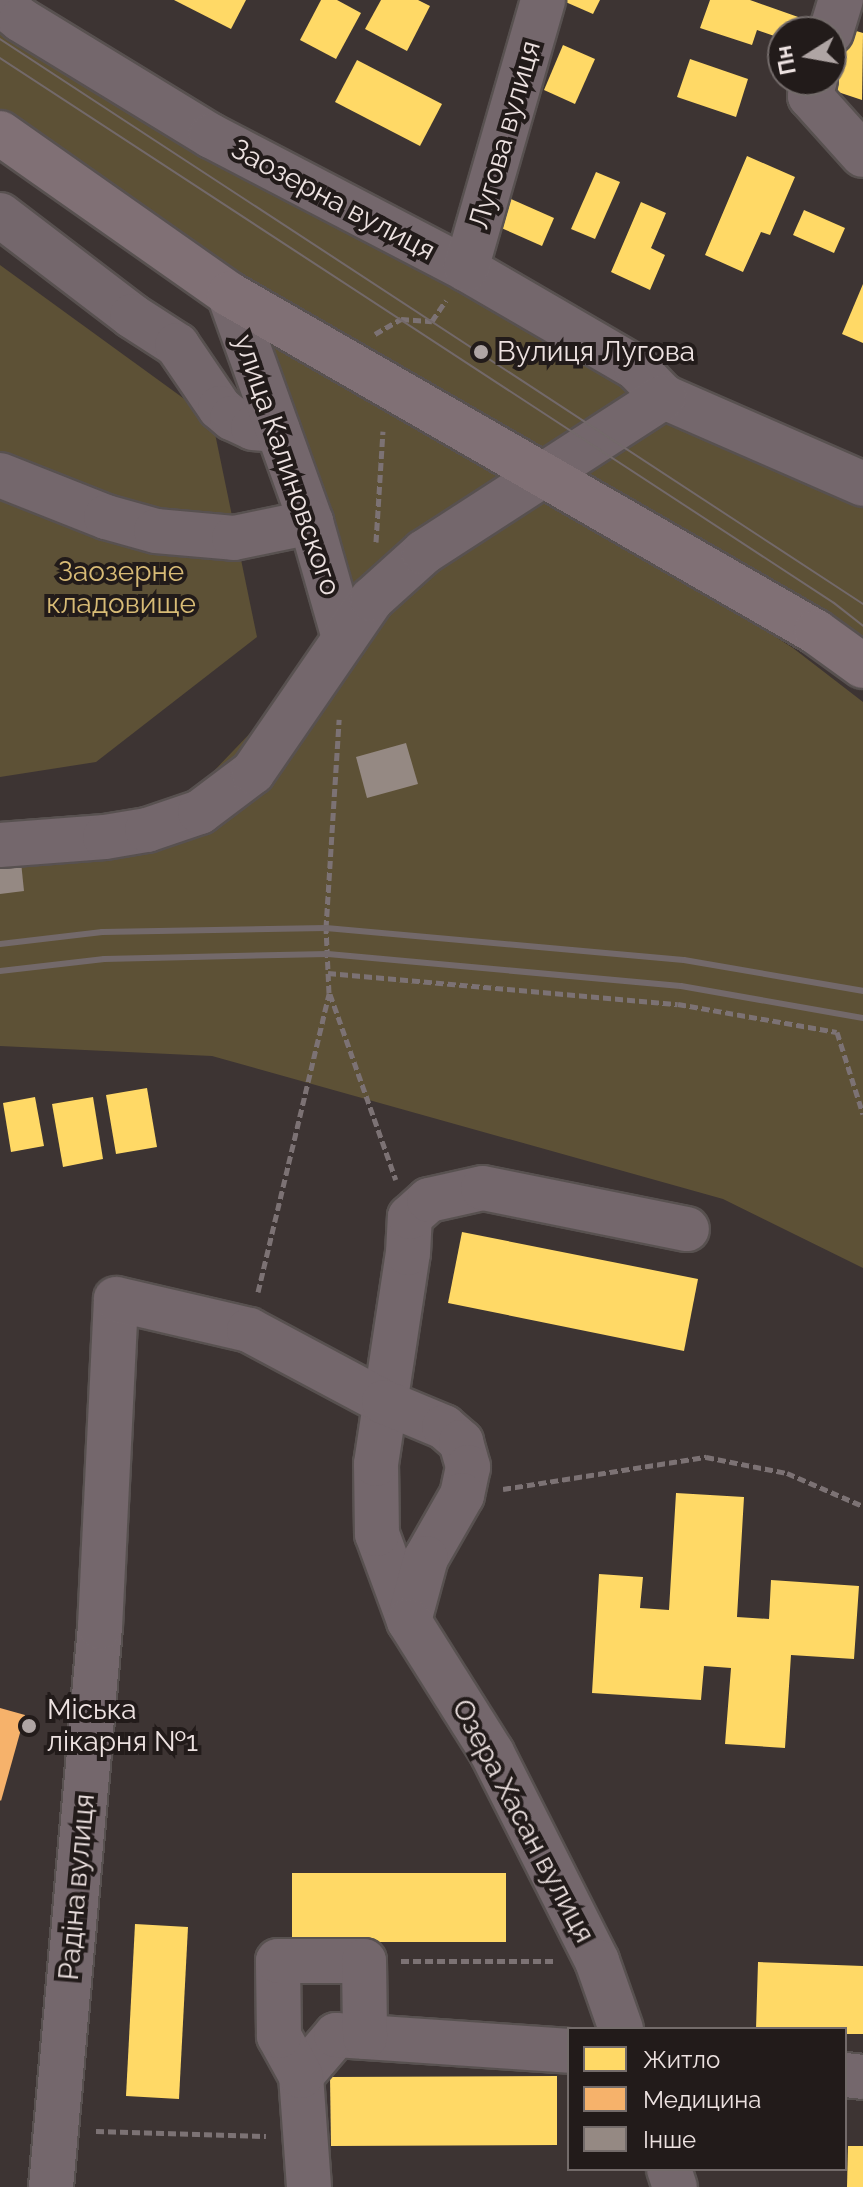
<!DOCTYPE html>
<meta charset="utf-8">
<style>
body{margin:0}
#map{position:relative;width:863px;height:2187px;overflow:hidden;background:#3d3433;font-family:Raleway,sans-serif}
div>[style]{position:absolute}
.green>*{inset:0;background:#5d5136}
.homes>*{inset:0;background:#ffd966}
.health>*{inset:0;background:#f6b26b}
.building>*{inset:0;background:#958983}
.path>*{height:5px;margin-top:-2.5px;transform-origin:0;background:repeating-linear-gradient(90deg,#7c7274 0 8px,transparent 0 12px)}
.roads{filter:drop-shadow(2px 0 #585150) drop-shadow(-2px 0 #585150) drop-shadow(0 2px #585150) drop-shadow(0 -2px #585150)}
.minor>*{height:44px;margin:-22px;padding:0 22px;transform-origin:22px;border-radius:22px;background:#74676c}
.major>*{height:44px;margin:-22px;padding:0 22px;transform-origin:22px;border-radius:22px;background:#807075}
.tram>*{height:2px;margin:-1px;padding:0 1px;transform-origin:1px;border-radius:1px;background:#73696a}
.rail>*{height:6px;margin:-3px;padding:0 3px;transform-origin:3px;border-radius:3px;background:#73696a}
.dots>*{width:22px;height:22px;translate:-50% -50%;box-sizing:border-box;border:4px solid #221b1a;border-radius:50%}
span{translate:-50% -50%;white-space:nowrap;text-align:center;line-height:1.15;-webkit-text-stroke:8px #221b1a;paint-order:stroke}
.street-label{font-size:28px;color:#ede2e1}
.poi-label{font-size:28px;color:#ede2e1}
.left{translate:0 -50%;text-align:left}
.park-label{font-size:28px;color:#d8bb76}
.legend{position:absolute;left:567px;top:2027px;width:280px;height:144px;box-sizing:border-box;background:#221b1a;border:2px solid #736b6a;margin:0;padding:10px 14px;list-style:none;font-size:24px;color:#ede2e1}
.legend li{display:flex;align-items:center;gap:16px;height:40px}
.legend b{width:40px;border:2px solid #736b6a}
.north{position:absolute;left:767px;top:16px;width:80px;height:80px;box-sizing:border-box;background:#221b1a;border:2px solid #736b6a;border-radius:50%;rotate:259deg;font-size:22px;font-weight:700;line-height:32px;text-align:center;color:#ede2e1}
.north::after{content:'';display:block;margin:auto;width:28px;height:36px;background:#afa5a4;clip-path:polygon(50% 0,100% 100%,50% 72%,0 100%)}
</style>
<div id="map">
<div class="green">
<div style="clip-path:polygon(0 3px,863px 484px,863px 668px,0 129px)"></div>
<div style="clip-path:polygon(0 265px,212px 419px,257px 637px,96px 762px,0 777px)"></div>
<div style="clip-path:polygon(211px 300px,510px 481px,324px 618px)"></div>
<div style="clip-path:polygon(540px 496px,685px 579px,793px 648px,863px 702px,863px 1268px,723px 1199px,212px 1056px,0 1046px,0 851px,187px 799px,325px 655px,434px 562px)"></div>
</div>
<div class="homes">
<div style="clip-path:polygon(174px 0,246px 0,231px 29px)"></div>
<div style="clip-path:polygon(321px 0,337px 0,361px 13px,336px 59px,300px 40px)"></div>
<div style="clip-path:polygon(381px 0,418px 0,430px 6px,407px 51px,365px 29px)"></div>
<div style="clip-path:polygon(561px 0,600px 0,593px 14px)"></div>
<div style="clip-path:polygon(710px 0,750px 0,801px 18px,796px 32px,783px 32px,783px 39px,757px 30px,752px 45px,700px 28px)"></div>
<div style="clip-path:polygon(846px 28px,863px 33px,862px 100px,826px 88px)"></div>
<div style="clip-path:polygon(563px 45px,595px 59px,575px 104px,544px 90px)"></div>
<div style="clip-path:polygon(690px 59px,748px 79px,736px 117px,677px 97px)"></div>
<div style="clip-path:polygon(357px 60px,442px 104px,420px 146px,335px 102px)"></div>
<div style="clip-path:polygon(747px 156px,795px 177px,770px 235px,761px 232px,743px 272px,705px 255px)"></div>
<div style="clip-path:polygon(596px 172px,620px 182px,595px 239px,571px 229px)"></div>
<div style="clip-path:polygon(511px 199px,554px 218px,542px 246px,499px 227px)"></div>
<div style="clip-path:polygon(641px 202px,666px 213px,651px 248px,665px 255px,650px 290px,611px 272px)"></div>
<div style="clip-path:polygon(804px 210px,845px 228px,834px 253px,793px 235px)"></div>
<div style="clip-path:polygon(863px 284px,863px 343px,842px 334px)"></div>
<div style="clip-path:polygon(147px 1088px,157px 1147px,116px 1154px,106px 1095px)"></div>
<div style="clip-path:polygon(35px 1097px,44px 1146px,11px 1152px,3px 1103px)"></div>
<div style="clip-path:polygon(93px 1097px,103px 1159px,63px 1167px,52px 1104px)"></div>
<div style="clip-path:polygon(462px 1232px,698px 1279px,684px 1351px,448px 1303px)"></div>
<div style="clip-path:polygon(676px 1493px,744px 1497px,737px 1617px,769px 1619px,771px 1580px,859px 1586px,854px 1659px,791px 1655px,785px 1748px,725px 1744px,731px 1668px,704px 1666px,701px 1700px,592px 1693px,599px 1574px,643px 1577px,640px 1608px,669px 1610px)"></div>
<div style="clip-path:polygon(292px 1873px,506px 1873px,506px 1942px,292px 1942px)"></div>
<div style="clip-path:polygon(135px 1924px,188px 1927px,179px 2099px,126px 2096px)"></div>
<div style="clip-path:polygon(758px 1962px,863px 1966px,863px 2034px,845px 2034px,845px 2029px,756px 2029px)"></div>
<div style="clip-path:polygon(557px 2076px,557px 2145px,331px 2146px,330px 2077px)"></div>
<div style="clip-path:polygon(848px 2146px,863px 2146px,863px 2187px,847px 2187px)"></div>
</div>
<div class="health">
<div style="clip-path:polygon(0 1708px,25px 1715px,1px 1801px,0 1800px)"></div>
</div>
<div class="building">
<div style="clip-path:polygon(406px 743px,418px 784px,367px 798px,356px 757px)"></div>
<div style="clip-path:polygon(21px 862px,24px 891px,0 894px,0 864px)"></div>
</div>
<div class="path">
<div style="left:375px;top:334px;width:30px;rotate:-30deg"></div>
<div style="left:401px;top:319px;width:31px;rotate:4deg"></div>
<div style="left:432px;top:321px;width:25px;rotate:-56deg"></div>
<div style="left:376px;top:542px;width:111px;rotate:-86.4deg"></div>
<div style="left:328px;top:973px;width:351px;rotate:5.1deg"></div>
<div style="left:678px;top:1004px;width:161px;rotate:10deg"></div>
<div style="left:837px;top:1032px;width:86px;rotate:72.4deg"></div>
<div style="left:330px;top:994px;width:197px;rotate:70.5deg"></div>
<div style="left:258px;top:1292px;width:307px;rotate:-76.6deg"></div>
<div style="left:329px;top:993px;width:65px;rotate:-92.6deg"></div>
<div style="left:326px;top:928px;width:209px;rotate:-86.4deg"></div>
<div style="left:503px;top:1489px;width:206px;rotate:-9deg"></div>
<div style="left:706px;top:1457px;width:83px;rotate:11.2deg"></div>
<div style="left:787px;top:1473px;width:83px;rotate:23.5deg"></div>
<div style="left:401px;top:1961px;width:154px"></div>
<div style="left:96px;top:2131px;width:170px;rotate:1.7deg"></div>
</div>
<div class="roads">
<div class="minor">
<div style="left:0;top:3px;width:27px;rotate:39deg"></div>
<div style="left:21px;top:20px;width:223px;rotate:31.4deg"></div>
<div style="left:211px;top:136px;width:288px;rotate:27.5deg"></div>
<div style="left:466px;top:269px;width:197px;rotate:30.2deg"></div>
<div style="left:636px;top:368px;width:40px;rotate:46deg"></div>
<div style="left:664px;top:397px;width:217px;rotate:23.6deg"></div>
<div style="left:831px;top:32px;width:34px;rotate:-73deg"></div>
<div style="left:815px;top:80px;width:17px;rotate:107deg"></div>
<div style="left:810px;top:96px;width:79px;rotate:48.1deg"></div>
<div style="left:0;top:215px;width:166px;rotate:37.4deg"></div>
<div style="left:132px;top:316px;width:54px;rotate:32.8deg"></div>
<div style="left:177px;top:345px;width:76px;rotate:55.7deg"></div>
<div style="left:220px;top:408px;width:16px;rotate:40deg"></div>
<div style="left:232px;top:418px;width:23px;rotate:25deg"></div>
<div style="left:253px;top:428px;width:25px;rotate:5deg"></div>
<div style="left:466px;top:269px;width:280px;rotate:-74deg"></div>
<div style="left:229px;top:294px;width:242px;rotate:70.2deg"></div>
<div style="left:311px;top:522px;width:121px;rotate:74.1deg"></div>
<div style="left:0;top:475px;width:114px;rotate:21.6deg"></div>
<div style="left:106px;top:517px;width:52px;rotate:15.6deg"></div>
<div style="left:156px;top:531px;width:78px;rotate:5.1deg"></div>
<div style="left:234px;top:538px;width:79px;rotate:-11.7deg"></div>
<div style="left:0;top:845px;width:105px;rotate:-4.4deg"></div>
<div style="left:105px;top:837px;width:43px;rotate:-9.5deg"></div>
<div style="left:147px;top:830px;width:56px;rotate:-18.8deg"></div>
<div style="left:200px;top:812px;width:66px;rotate:-37deg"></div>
<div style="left:253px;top:772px;width:210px;rotate:-55.5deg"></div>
<div style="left:372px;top:599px;width:70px;rotate:-42.1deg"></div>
<div style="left:424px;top:552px;width:286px;rotate:-32.9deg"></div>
<div style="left:409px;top:1621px;width:93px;rotate:-110.2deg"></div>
<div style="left:377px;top:1534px;width:70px;rotate:-90.8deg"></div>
<div style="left:376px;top:1464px;width:213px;rotate:-81.4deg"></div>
<div style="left:408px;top:1253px;width:36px;rotate:-87deg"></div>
<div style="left:410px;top:1217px;width:25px;rotate:-42deg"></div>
<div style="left:429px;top:1200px;width:55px;rotate:-12.5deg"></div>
<div style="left:483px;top:1188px;width:208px;rotate:11.4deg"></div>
<div style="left:845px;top:2075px;width:18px;rotate:6deg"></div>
<div style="left:301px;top:2076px;width:54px;rotate:-49.5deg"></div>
<div style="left:336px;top:2035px;width:234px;rotate:3.9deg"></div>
<div style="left:669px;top:2169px;width:19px;rotate:72deg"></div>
<div style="left:51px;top:2187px;width:562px;rotate:-85deg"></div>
<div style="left:100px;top:1627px;width:328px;rotate:-87.2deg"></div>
<div style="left:116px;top:1299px;width:137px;rotate:13.1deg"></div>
<div style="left:249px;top:1330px;width:153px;rotate:28.1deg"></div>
<div style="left:384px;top:1402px;width:65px;rotate:22.6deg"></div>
<div style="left:444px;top:1427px;width:23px;rotate:41deg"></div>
<div style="left:461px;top:1442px;width:26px;rotate:74deg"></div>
<div style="left:468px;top:1467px;width:29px;rotate:102deg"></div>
<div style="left:462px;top:1495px;width:73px;rotate:119.7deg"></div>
<div style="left:426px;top:1558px;width:65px;rotate:105.1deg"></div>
<div style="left:409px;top:1621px;width:156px;rotate:57.8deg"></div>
<div style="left:492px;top:1753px;width:233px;rotate:63.2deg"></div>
<div style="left:597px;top:1961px;width:72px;rotate:70.6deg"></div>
<div style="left:309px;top:2187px;width:111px;rotate:-94.1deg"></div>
<div style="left:301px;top:2076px;width:46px;rotate:-118.8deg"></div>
<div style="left:279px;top:2036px;width:75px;rotate:-90.8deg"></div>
<div style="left:278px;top:1961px;width:86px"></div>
<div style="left:364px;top:1961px;width:76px;rotate:89.2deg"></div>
</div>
<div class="major">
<div style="left:0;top:133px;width:280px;rotate:35.1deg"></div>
<div style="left:229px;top:294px;width:677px;rotate:29.93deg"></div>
<div style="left:816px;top:632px;width:58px;rotate:35.9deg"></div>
</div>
</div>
<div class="tram">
<div style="left:0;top:39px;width:1032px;rotate:33.21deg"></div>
<div style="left:0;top:58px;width:996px;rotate:33.16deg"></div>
<div style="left:834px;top:603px;width:37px;rotate:38deg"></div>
</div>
<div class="rail">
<div style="left:0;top:944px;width:103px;rotate:-6.7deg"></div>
<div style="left:102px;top:932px;width:224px;rotate:-1deg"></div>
<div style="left:326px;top:928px;width:359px;rotate:5.1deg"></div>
<div style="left:684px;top:960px;width:182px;rotate:9.8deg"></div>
<div style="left:0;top:971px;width:105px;rotate:-6.6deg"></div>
<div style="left:104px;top:959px;width:224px;rotate:-1.3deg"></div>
<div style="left:328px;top:954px;width:354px;rotate:5.2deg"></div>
<div style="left:681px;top:986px;width:185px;rotate:10deg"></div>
</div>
<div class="dots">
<div style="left:481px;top:352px;background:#afa5a4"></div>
<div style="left:29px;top:1726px;background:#afa5a4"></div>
</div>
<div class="street-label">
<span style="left:505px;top:135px;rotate:-74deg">Лугова вулиця</span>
<span style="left:333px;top:200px;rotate:28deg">Заозерна вулиця</span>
<span style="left:287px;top:465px;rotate:71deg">улица Калиновского</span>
<span style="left:523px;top:1821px;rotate:62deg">Озера Хасан вулиця</span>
<span style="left:77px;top:1887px;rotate:-85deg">Радіна вулиця</span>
</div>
<div class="poi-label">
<span class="left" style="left:497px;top:352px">Вулиця Лугова</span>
<span class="left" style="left:47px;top:1726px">Міська<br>лікарня №1</span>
</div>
<div class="park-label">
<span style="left:121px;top:588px">Заозерне<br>кладовище</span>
</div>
<ul class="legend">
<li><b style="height:22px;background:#ffd966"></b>Житло</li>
<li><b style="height:22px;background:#f6b26b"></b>Медицина</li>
<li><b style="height:22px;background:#958983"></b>Інше</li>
</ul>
<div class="north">Пн</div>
</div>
